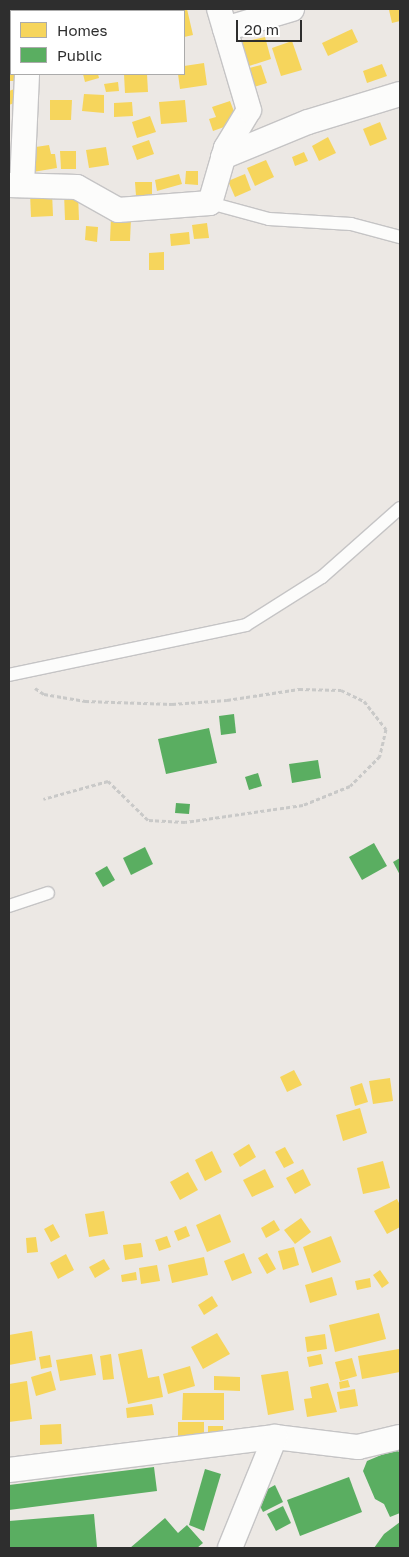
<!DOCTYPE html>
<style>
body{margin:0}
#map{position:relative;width:409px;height:1557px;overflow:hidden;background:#ece8e4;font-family:"Golos Text",sans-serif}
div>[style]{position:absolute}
.homes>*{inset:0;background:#f6d55c}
.public>*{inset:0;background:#5aae61}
.path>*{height:3px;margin-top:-1.5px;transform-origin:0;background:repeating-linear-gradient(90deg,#c9c9c8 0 4px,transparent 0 6.5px)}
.roads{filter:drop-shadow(1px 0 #c5c4c5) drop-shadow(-1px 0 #c5c4c5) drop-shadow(0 1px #c5c4c5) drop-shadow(0 -1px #c5c4c5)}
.lane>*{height:12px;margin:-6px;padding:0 6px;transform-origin:6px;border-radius:6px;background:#fcfcfb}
.street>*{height:24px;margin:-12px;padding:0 12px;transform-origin:12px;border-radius:12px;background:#fcfcfb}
span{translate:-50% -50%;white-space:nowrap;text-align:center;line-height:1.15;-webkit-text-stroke:5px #fff;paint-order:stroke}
.frame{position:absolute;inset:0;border:10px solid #2e2e2e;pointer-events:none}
.legend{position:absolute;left:10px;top:10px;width:175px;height:65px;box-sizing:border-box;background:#fff;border:1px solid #ababab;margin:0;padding:6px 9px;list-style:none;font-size:15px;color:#2e2e2e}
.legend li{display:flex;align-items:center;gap:10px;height:25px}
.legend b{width:25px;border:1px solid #ababab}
.scale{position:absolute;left:236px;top:20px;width:66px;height:22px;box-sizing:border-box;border:2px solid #2e2e2e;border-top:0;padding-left:6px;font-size:15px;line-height:18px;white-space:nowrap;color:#2e2e2e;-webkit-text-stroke:4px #fff;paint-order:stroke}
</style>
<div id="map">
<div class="homes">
<div style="clip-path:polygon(47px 9px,67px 9px,68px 11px,47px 11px)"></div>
<div style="clip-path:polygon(72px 9px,89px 9px,90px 11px,72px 11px)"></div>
<div style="clip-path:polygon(187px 9px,193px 35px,184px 37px,184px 11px,169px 11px)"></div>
<div style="clip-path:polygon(400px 9px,400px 21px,392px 23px,389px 10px)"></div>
<div style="clip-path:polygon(352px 29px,358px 42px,328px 56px,322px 43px)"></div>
<div style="clip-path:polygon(11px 35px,11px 65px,9px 65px,9px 36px)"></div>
<div style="clip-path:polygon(265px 37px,271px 59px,246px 67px,239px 43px)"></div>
<div style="clip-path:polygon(292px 41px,302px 70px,281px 76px,272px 48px)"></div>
<div style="clip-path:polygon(204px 63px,207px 85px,180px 89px,178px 74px,184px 74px,184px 66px)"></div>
<div style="clip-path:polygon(382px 64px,387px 76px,367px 83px,363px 71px)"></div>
<div style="clip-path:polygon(261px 65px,267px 83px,247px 89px,242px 70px)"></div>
<div style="clip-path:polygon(9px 70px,17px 74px,17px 81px,9px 81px)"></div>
<div style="clip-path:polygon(83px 74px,98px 74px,99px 78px,85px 82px)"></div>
<div style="clip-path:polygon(124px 74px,147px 74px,148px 92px,125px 93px)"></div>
<div style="clip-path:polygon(118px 82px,119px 91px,106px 92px,104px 84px)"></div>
<div style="clip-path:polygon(17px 88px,22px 100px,9px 105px,9px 91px)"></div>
<div style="clip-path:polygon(84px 94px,104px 95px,104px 113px,82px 111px)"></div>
<div style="clip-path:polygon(50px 100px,72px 100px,71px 120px,50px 120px)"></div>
<div style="clip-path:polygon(185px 100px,187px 122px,161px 124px,159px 102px)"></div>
<div style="clip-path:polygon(230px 101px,238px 122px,213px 131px,209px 119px,216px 117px,212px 107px)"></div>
<div style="clip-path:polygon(132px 102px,133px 116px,114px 117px,114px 103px)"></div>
<div style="clip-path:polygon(150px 116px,156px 132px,137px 138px,132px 122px)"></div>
<div style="clip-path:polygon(380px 122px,387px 139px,370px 146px,363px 129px)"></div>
<div style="clip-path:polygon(328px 137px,336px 153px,319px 161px,312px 146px)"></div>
<div style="clip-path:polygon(149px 140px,154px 154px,137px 160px,132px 146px)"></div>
<div style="clip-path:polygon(49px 145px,51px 154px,55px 154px,57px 168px,33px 172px,29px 148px)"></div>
<div style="clip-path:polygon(106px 147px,109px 165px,89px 168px,86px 150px)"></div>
<div style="clip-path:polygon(60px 151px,76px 151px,76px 169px,61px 169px)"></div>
<div style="clip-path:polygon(304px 152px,308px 161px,295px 166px,292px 157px)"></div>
<div style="clip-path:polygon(266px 160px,274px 177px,255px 186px,247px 168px)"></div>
<div style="clip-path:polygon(186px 171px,198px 171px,198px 185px,185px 184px)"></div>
<div style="clip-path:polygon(179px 174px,182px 184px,157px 191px,155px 180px)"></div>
<div style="clip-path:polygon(245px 174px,251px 190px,235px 197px,228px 181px)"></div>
<div style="clip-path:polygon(135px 182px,152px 182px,152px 196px,136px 196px)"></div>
<div style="clip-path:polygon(52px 192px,53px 216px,31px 217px,30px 193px)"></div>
<div style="clip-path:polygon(64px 193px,78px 193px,79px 220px,65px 220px)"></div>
<div style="clip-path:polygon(111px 217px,131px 218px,130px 241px,110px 241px)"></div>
<div style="clip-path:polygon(207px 223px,209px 238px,194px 239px,192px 225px)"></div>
<div style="clip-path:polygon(86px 226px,98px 227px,97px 242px,85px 240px)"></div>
<div style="clip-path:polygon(189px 232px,190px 244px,171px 246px,170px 234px)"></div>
<div style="clip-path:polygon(164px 252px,164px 270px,149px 270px,149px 253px)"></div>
<div style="clip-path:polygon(294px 1070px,302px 1085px,287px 1092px,280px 1077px)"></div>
<div style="clip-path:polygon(390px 1078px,393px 1101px,373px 1104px,369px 1081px)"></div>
<div style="clip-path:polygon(362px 1083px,368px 1102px,355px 1106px,350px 1087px)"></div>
<div style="clip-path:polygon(360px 1108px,367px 1133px,343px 1141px,336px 1115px)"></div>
<div style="clip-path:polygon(249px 1144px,256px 1157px,240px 1167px,233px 1154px)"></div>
<div style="clip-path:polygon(285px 1147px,294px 1163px,284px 1168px,275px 1152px)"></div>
<div style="clip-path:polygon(212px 1151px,222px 1172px,205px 1181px,195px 1160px)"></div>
<div style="clip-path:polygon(383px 1161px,390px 1188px,363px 1194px,357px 1168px)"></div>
<div style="clip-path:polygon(265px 1169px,274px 1187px,252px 1197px,243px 1180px)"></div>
<div style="clip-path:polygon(303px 1169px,311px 1185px,295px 1194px,286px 1178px)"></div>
<div style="clip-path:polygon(188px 1172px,198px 1190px,180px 1200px,170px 1182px)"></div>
<div style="clip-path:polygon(397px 1199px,400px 1205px,400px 1227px,387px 1234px,374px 1211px)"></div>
<div style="clip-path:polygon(104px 1211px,108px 1234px,89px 1237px,85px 1214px)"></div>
<div style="clip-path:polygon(220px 1214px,231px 1242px,207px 1252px,196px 1225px)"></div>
<div style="clip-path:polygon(301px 1218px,311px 1232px,295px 1244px,284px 1230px)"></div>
<div style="clip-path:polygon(274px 1220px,280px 1230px,266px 1238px,261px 1228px)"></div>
<div style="clip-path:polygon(53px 1224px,60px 1237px,51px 1242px,44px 1229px)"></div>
<div style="clip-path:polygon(186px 1226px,190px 1236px,178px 1241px,174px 1231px)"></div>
<div style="clip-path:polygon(167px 1236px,171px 1247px,159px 1251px,155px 1240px)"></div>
<div style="clip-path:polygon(331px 1236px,341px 1262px,312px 1273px,303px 1247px)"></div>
<div style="clip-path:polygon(36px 1237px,38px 1252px,27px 1253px,26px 1238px)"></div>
<div style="clip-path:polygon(141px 1243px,143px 1257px,125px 1260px,123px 1245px)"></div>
<div style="clip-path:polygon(294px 1247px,299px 1265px,283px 1270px,278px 1251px)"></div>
<div style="clip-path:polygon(244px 1253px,252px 1273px,232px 1281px,224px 1261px)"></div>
<div style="clip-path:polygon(267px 1253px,276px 1269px,267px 1274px,258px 1258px)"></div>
<div style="clip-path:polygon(66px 1254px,74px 1270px,58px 1279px,50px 1263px)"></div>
<div style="clip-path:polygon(204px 1257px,208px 1275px,172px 1283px,168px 1265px)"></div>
<div style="clip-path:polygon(104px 1259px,110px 1269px,95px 1278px,89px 1267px)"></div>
<div style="clip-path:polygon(157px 1265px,160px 1281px,141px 1284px,139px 1268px)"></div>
<div style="clip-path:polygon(380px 1270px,389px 1283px,382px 1288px,373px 1275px)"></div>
<div style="clip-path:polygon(136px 1272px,137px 1280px,122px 1282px,121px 1275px)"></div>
<div style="clip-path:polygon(332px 1277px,337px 1295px,310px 1303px,305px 1285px)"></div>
<div style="clip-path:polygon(370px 1278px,371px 1287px,357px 1290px,355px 1281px)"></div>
<div style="clip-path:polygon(212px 1296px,218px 1306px,204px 1315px,198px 1305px)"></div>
<div style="clip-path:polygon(379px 1313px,386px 1339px,335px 1352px,329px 1325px)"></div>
<div style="clip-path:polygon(32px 1331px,36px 1360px,9px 1365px,9px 1335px)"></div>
<div style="clip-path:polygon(217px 1333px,230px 1354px,203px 1369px,191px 1347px)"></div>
<div style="clip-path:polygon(325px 1334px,327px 1349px,307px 1352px,305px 1337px)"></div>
<div style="clip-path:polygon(142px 1349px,148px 1378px,159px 1376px,163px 1397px,128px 1404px,118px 1354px)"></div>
<div style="clip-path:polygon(399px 1349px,400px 1372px,362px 1379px,358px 1356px)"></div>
<div style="clip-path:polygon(92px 1354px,96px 1375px,60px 1381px,56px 1360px)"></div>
<div style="clip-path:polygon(111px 1354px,114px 1379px,103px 1380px,100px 1356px)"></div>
<div style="clip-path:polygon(321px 1354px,323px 1364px,309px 1367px,307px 1357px)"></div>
<div style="clip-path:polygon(50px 1355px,52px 1367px,41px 1369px,39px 1357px)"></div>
<div style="clip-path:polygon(352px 1358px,357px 1376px,340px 1381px,335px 1362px)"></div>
<div style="clip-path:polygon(190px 1366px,195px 1386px,168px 1394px,163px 1374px)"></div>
<div style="clip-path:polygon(51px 1371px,56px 1390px,36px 1396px,31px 1377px)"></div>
<div style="clip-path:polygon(288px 1371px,294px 1410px,268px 1415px,261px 1375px)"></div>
<div style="clip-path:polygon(214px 1376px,240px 1377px,240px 1391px,214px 1390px)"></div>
<div style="clip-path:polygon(348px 1380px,350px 1387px,340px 1389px,339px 1382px)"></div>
<div style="clip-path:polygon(27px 1381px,32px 1419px,9px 1422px,9px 1384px)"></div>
<div style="clip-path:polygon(328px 1383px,337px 1412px,307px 1417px,304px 1399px,312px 1398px,310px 1387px)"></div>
<div style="clip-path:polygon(355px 1389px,358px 1406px,340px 1409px,337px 1392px)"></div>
<div style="clip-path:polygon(183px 1393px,224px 1393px,224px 1420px,182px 1420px)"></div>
<div style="clip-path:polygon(152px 1404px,154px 1415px,127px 1418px,126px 1408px)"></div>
<div style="clip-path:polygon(178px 1422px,204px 1422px,204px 1442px,178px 1442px)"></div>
<div style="clip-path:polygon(61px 1424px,62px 1444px,40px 1445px,40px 1425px)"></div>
<div style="clip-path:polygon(208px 1426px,223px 1426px,223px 1444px,208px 1444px)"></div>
</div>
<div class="public">
<div style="clip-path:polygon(234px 714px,236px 733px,221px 735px,219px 716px)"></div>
<div style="clip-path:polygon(209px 728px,217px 763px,166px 774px,158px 739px)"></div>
<div style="clip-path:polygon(318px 760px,321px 778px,292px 783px,289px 764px)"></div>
<div style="clip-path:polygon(258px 773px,262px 786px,249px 790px,245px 777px)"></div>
<div style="clip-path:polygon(176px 803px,190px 804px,189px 814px,175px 813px)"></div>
<div style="clip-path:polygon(374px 843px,387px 866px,362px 880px,349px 857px)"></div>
<div style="clip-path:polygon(145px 847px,153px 864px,131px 875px,123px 858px)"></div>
<div style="clip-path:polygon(400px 858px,400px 875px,393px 862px)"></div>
<div style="clip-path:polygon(107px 866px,115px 880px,103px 887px,95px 873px)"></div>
<div style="clip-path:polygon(393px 1450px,400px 1452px,400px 1513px,390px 1517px,384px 1504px,375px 1499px,363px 1471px,367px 1461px)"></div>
<div style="clip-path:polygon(154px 1467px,157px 1491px,9px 1510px,9px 1485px)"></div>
<div style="clip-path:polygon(205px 1469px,221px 1474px,204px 1531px,189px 1525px)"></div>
<div style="clip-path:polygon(349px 1477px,362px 1512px,300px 1536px,287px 1500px)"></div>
<div style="clip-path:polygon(275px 1485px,283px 1502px,263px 1512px,255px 1496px)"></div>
<div style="clip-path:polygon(283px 1506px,291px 1523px,276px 1531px,267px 1514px)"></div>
<div style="clip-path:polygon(94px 1514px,97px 1547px,9px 1548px,9px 1521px)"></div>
<div style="clip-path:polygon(165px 1518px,178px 1533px,187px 1525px,203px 1543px,197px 1548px,130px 1548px)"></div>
<div style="clip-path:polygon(400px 1522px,400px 1548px,374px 1548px,384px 1534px)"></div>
</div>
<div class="path">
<div style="left:35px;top:688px;width:11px;rotate:34deg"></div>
<div style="left:44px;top:694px;width:42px;rotate:9.7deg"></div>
<div style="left:85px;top:701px;width:87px;rotate:2deg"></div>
<div style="left:172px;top:704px;width:55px;rotate:-4.2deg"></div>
<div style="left:227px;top:700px;width:73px;rotate:-8.7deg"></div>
<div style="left:299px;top:689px;width:42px;rotate:1.4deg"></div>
<div style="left:341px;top:690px;width:25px;rotate:26deg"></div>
<div style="left:364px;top:701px;width:36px;rotate:52deg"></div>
<div style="left:386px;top:729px;width:28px;rotate:103deg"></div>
<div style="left:380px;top:756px;width:42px;rotate:135deg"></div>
<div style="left:350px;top:786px;width:51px;rotate:158deg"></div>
<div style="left:303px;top:805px;width:119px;rotate:171.8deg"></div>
<div style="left:185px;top:822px;width:37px;rotate:-177deg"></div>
<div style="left:148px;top:820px;width:56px;rotate:-135.7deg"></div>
<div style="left:108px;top:781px;width:67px;rotate:164.5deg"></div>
</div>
<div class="roads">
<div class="lane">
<div style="left:210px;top:203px;width:61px;rotate:15.2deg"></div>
<div style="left:269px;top:219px;width:82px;rotate:3.5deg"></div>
<div style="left:351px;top:224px;width:51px;rotate:14.9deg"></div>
<div style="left:9px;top:675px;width:242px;rotate:-11.9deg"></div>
<div style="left:246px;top:625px;width:90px;rotate:-32.3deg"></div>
<div style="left:322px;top:577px;width:104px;rotate:-41.5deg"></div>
<div style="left:9px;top:906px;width:41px;rotate:-18.4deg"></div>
</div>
<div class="street">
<div style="left:19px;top:9px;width:2px;rotate:90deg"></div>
<div style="left:225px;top:29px;width:70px;rotate:-16.6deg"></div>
<div style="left:223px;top:157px;width:92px;rotate:-22.4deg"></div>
<div style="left:308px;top:122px;width:96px;rotate:-16.9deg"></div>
<div style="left:9px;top:185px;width:68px;rotate:1.7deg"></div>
<div style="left:77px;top:187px;width:47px;rotate:29.3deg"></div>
<div style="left:118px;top:210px;width:92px;rotate:-4.4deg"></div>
<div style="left:210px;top:203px;width:57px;rotate:-73.8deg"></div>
<div style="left:226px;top:148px;width:44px;rotate:-58.8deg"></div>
<div style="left:249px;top:110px;width:105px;rotate:-106.5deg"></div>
<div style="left:22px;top:185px;width:111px;rotate:-87.4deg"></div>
<div style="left:9px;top:1470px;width:268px;rotate:-7.1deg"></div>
<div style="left:275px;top:1437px;width:84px;rotate:6.9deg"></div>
<div style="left:358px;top:1447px;width:43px;rotate:-13.4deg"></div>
<div style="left:230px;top:1548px;width:120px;rotate:-67.9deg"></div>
</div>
</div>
<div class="frame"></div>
<ul class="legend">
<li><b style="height:14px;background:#f6d55c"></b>Homes</li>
<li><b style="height:14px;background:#5aae61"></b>Public</li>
</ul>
<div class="scale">20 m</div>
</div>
